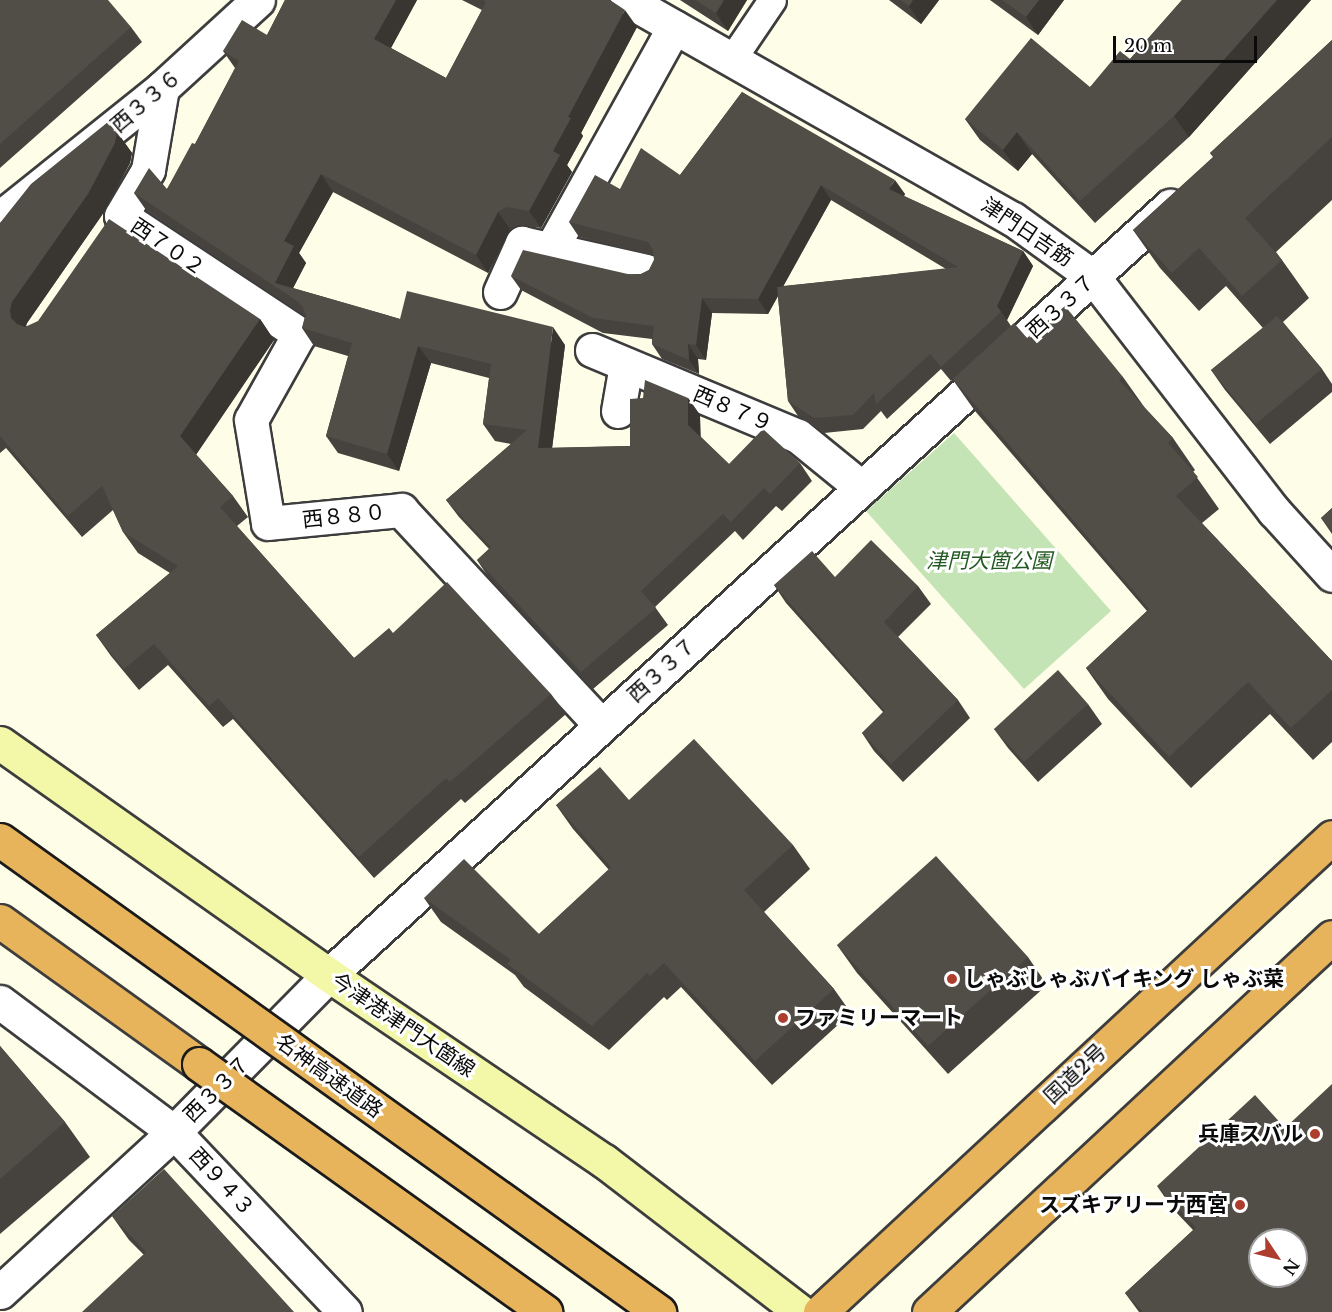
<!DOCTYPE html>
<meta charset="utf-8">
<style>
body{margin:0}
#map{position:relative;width:1332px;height:1312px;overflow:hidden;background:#fdfde8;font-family:"Libre Baskerville","Noto Sans JP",serif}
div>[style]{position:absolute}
.green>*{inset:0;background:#c5e4b5}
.roads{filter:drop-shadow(2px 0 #3d3d3d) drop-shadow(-2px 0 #3d3d3d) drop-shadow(0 2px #3d3d3d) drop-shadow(0 -2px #3d3d3d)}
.lane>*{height:27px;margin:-13.5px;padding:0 13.5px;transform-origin:13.5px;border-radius:13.5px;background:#fff}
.street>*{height:33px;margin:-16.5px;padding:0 16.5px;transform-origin:16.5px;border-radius:16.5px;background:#fff}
.secondary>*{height:33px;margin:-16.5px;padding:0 16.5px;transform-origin:16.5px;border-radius:16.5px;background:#f3f8a8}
.highway>*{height:33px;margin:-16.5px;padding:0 16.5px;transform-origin:16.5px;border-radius:16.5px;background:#e8b45b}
.bridges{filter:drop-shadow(2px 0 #1b1b1b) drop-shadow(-2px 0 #1b1b1b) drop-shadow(0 2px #1b1b1b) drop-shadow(0 -2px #1b1b1b)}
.highway-bridge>*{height:33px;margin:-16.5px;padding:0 16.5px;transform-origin:16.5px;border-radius:16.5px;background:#e8b45b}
.wall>*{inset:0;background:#46423d}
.shaded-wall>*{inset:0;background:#393632}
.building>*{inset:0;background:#514d47}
.dots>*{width:16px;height:16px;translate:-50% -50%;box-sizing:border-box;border:3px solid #fff;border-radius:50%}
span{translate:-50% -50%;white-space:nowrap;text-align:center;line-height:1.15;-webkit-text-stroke:6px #fff;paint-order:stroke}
.street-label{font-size:21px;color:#0a0a0a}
.park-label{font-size:21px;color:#235a21;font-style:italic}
.poi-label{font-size:21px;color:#0a0a0a;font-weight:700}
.left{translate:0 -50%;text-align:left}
.right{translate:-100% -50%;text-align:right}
.north{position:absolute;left:1248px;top:1228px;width:60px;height:60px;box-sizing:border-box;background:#fff;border:2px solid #9d9d9d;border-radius:50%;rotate:125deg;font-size:16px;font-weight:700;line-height:24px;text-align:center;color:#0a0a0a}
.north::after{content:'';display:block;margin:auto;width:21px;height:27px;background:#ad3e2e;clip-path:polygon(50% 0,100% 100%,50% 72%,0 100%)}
.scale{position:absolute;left:1113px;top:36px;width:144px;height:27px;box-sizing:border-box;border:3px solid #0a0a0a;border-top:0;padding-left:8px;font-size:18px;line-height:21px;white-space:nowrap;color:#0a0a0a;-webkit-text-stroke:4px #fff;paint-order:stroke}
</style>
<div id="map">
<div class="green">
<div style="clip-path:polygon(954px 433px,1111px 611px,1024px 689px,866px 511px)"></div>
</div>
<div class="roads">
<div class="lane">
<div style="left:732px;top:59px;width:71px;rotate:-55.9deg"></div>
</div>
<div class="street">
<div style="left:627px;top:0;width:444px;rotate:29.6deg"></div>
<div style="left:1013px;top:219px;width:99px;rotate:35.9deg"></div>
<div style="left:1093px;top:277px;width:296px;rotate:52.3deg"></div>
<div style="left:1274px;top:511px;width:86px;rotate:47.8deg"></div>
<div style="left:162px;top:88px;width:83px;rotate:99.7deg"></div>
<div style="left:148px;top:170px;width:53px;rotate:120.4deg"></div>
<div style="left:121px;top:216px;width:214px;rotate:33.5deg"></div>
<div style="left:299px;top:334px;width:98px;rotate:119.2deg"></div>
<div style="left:251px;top:420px;width:104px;rotate:80.6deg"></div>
<div style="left:268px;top:523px;width:134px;rotate:-5.6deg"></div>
<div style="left:401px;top:510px;width:294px;rotate:47.1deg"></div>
<div style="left:0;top:218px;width:208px;rotate:-38.7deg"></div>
<div style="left:162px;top:88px;width:130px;rotate:-42.5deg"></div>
<div style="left:551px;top:249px;width:254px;rotate:-61deg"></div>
<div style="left:500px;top:292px;width:54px;rotate:-65.8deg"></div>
<div style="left:522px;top:243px;width:127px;rotate:12.7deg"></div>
<div style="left:592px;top:350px;width:223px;rotate:22.7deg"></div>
<div style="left:798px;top:436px;width:82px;rotate:39.1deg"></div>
<div style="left:618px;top:411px;width:47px;rotate:-80.1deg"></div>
<div style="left:0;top:1002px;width:217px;rotate:36.8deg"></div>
<div style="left:174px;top:1132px;width:248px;rotate:46.5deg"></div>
<div style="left:0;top:1292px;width:236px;rotate:-42.6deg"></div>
<div style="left:174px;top:1132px;width:221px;rotate:-45.4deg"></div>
<div style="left:329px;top:975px;width:1140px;rotate:-42.44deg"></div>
</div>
<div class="secondary">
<div style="left:0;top:743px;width:403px;rotate:35.2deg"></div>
<div style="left:329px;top:975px;width:332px;rotate:34.1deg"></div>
<div style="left:604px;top:1161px;width:248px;rotate:37.5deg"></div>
</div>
<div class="highway">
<div style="left:0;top:921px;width:245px;rotate:35.7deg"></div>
<div style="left:820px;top:1312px;width:698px;rotate:-42.85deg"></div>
<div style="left:929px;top:1312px;width:550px;rotate:-42.94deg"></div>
</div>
</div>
<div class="bridges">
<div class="highway-bridge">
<div style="left:0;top:840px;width:811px;rotate:35.61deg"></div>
<div style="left:199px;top:1064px;width:426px;rotate:35.6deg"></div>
</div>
</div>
<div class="wall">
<div style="clip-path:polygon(0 0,131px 27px,142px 42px,0 168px)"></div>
<div style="clip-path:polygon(285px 0,417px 0,391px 48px,446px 78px,482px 10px,462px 0,610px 0,637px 27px,581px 133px,583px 136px,567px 165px,572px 172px,541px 228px,518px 225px,510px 229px,488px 273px,333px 192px,299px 253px,306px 263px,293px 288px,400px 319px,565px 345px,552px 448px,630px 446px,688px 398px,700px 415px,700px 436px,729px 464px,800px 463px,812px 481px,782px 511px,776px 506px,743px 540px,735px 531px,655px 607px,668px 625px,593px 689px,489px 578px,477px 560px,489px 549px,459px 517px,446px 500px,511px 444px,495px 441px,483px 424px,489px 378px,431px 363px,399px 471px,338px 453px,326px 436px,348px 356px,314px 346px,302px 328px,305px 316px,146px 210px,134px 193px,167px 189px,195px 144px,235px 68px,223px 51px,267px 35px)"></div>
<div style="clip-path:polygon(680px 0,747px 0,728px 31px)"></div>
<div style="clip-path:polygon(889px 0,939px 0,921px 24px)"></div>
<div style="clip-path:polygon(990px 0,1064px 0,1038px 35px)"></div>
<div style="clip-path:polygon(1182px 0,1311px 0,1189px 137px,1095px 223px,1032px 154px,1018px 171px,980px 140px,965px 119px,1090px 87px,1130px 59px)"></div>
<div style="clip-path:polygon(1332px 40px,1332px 200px,1276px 252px,1282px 260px,1309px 298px,1283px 322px,1322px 369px,1332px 384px,1332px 392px,1270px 444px,1225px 390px,1211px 370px,1263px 328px,1226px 286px,1199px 311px,1160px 268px,1133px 230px,1213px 157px,1210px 153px)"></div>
<div style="clip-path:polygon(evenodd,742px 92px,905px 194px,904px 196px,1023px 251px,1033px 266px,1007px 320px,1011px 326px,1027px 338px,1123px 377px,1145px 408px,1173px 438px,1195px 470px,1193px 472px,1219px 509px,1202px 523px,1332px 661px,1332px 742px,1313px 760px,1270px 714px,1191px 788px,1108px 699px,1086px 668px,1147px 611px,975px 411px,953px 380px,951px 381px,941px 369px,887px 419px,881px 411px,863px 429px,824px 433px,798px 416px,788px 401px,778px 296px,768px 314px,712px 313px,706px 360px,698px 359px,699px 374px,662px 359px,652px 344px,652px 339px,603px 333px,521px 290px,511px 276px,641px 274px,649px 270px,654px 260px,654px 256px,579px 237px,569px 222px,620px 189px,680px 175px,742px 92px,831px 200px,946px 269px,783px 286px,831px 200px)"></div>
<div style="clip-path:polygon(117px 132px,132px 153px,130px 163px,102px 215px,27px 323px,26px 326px,260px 319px,274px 340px,196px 455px,233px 496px,248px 517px,237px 526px,354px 658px,393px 633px,551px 694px,566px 714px,465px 803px,461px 799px,374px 878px,233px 719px,223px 727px,168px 665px,139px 690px,111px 656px,96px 635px,170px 573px,138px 553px,123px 532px,113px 510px,82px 537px,6px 448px,0 453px,0 223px)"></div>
<div style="clip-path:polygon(1332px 508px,1332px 534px,1321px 518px)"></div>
<div style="clip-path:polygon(835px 577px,918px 586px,931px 604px,898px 637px,958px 700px,970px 718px,903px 782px,874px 751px,862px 733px,883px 712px,786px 603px,774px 585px)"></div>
<div style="clip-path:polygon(1088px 704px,1102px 724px,1038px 782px,1008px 748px,994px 729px)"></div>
<div style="clip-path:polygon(629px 800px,793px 845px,810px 869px,764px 912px,834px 989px,851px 1013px,772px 1085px,681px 987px,667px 1000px,664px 997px,609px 1050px,524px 987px,515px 975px,441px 922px,424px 898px,539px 934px,609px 870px,573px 829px,556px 805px)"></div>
<div style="clip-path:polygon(837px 945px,1028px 957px,1047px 985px,948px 1074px,857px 973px)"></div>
<div style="clip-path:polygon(0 1046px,65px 1122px,90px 1157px,0 1234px)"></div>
<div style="clip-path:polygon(1157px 1186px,1332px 1312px,1139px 1312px,1125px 1293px,1193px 1230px,1173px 1209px)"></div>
<div style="clip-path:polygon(112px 1216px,294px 1312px,143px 1254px,129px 1240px)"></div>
</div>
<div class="shaded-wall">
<div style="clip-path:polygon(396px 0,417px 0,386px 57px,374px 39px)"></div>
<div style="clip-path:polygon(724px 0,747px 0,728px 31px,716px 13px)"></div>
<div style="clip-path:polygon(913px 0,939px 0,921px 24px,909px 6px)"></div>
<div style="clip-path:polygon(1039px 0,1064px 0,1038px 35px,1026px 17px)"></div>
<div style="clip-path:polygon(1277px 0,1311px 0,1189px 137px,1174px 116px)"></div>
<div style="clip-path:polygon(625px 10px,637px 27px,581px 133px,583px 136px,567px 165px,572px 172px,541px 228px,529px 211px,553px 151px,568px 117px)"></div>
<div style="clip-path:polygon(117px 132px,132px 153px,130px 163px,102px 215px,27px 323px,24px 331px,11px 318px,10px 310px,12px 302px)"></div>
<div style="clip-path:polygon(1017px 132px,1032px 154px,1018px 171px,1003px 150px)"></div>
<div style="clip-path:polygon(321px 174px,333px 192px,299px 253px,306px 263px,289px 296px,275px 283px,284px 241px)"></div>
<div style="clip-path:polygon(895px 180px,905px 194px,899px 204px,889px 189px)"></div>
<div style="clip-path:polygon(821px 185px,831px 200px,768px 314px,758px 299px)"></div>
<div style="clip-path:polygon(498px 212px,510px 229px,488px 273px,476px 255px)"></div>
<div style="clip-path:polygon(1023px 251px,1033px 266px,1007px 320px,997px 306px)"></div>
<div style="clip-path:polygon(702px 298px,712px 313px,706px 360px,696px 345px)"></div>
<div style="clip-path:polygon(260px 319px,274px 340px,194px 457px,180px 436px)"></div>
<div style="clip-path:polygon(553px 327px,565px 345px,550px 465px,538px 448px)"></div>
<div style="clip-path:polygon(688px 344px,698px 359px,699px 374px,689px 360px)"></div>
<div style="clip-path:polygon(418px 346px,431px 363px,399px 471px,387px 454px)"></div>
<div style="clip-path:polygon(688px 398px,700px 415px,701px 442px,688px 425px)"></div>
</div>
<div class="building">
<div style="clip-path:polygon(0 0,108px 0,131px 27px,0 144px)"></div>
<div style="clip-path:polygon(285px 0,396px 0,374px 39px,446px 78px,486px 2px,483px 0,610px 0,625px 10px,568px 117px,571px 118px,553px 151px,560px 155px,529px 211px,506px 207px,498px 212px,476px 255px,321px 174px,284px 241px,294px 246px,275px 283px,400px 319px,407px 291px,553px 327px,538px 448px,630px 446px,630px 399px,643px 398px,645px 380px,688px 398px,688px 425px,729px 464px,763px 429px,800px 463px,770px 494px,764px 488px,731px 522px,723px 514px,641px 591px,656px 608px,581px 672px,477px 560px,491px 547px,446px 500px,527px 430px,483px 424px,491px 364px,418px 346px,387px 454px,326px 436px,352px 343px,302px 328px,306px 316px,303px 307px,297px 301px,134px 193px,149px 168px,167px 189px,192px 143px,195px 144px,239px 61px,223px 51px,242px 20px,267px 35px)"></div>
<div style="clip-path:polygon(695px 0,724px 0,716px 13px)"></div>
<div style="clip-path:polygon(900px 0,913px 0,909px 6px)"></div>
<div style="clip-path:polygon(1002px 0,1039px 0,1026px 17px)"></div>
<div style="clip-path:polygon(1182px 0,1277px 0,1174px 116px,1080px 201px,1017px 132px,1003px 150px,965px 119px,1031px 38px,1090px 87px,1120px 51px,1130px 59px)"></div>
<div style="clip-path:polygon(1332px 40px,1332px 137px,1245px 218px,1282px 260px,1242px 296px,1199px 248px,1172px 273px,1133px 230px,1214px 157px,1210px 153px)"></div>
<div style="clip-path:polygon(742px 92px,895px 180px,889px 189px,1023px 251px,997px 306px,1001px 312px,941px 367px,930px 354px,876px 404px,874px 393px,853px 415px,814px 418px,788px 401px,777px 287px,958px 267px,821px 185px,758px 299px,702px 298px,696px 345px,688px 344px,689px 360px,652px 344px,654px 326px,593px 318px,511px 276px,523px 250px,632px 275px,641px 274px,649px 270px,654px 260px,653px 250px,648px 242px,569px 222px,595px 175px,620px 189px,641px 148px,680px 175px)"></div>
<div style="clip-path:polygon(108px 122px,117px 132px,115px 143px,88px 194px,12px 302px,10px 310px,11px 318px,17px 324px,25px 327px,38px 321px,109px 219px,260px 319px,180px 436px,233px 496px,220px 507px,354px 658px,389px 628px,393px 633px,447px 582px,551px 694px,450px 782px,446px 778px,359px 857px,218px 698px,209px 706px,154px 644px,124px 669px,96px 635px,178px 566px,123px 532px,102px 486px,68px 516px,0 436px,0 223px,31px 184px)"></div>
<div style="clip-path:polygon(1065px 306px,1123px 377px,1119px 380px,1173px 438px,1168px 443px,1198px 477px,1176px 496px,1332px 661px,1332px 690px,1291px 728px,1248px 682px,1169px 757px,1086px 668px,1149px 609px,953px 379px,1014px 323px,1027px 338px)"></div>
<div style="clip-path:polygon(1277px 316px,1322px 369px,1256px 424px,1211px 370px)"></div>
<div style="clip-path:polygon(1332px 508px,1332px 531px,1321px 518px)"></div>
<div style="clip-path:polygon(871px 540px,918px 586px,884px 622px,958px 700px,891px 764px,862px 733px,885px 711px,774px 585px,812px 551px,835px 577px)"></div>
<div style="clip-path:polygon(1058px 670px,1088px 704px,1024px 762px,994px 729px)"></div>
<div style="clip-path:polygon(694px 739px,793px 845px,744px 890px,834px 989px,755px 1061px,664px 963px,650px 976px,647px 973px,592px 1026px,507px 964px,511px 960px,424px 898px,464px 859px,539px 934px,611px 867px,556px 805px,600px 767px,629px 800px)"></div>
<div style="clip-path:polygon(936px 856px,1028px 957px,928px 1046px,837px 945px)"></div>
<div style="clip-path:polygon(0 1046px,65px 1122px,0 1179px)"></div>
<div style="clip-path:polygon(evenodd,1332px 1084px,1332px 1312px,1143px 1312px,1125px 1293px,1196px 1228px,1157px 1186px,1255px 1095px,1285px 1128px,1332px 1084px,1260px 1240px,1296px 1240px,1296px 1276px,1260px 1276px,1260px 1240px)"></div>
<div style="clip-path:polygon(164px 1169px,294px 1312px,82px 1312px,146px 1252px,112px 1216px)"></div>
</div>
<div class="dots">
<div style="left:952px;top:979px;background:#ad3e2e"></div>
<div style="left:783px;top:1018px;background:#ad3e2e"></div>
<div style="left:1315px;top:1134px;background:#ad3e2e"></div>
<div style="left:1240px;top:1205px;background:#ad3e2e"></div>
</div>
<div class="street-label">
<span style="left:146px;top:101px;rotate:-40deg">西３３６</span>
<span style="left:1027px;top:232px;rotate:34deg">津門日吉筋</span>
<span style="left:168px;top:247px;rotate:34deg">西７０２</span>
<span style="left:1061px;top:306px;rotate:-42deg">西３３７</span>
<span style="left:733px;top:409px;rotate:23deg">西８７９</span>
<span style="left:344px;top:516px;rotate:-6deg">西８８０</span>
<span style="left:662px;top:670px;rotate:-42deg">西３３７</span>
<span style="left:403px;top:1025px;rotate:34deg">今津港津門大箇線</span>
<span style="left:1075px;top:1074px;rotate:-43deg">国道2号</span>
<span style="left:329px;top:1076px;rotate:36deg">名神高速道路</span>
<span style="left:217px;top:1089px;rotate:-45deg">西３３７</span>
<span style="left:222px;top:1182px;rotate:47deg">西９４３</span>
</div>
<div class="park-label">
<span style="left:989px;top:561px">津門大箇公園</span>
</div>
<div class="poi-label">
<span class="left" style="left:964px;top:979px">しゃぶしゃぶバイキング しゃぶ菜</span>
<span class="left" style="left:795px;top:1018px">ファミリーマート</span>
<span class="right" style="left:1303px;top:1134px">兵庫スバル</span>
<span class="right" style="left:1228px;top:1205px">スズキアリーナ西宮</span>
</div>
<div class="north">N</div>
<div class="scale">20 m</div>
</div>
